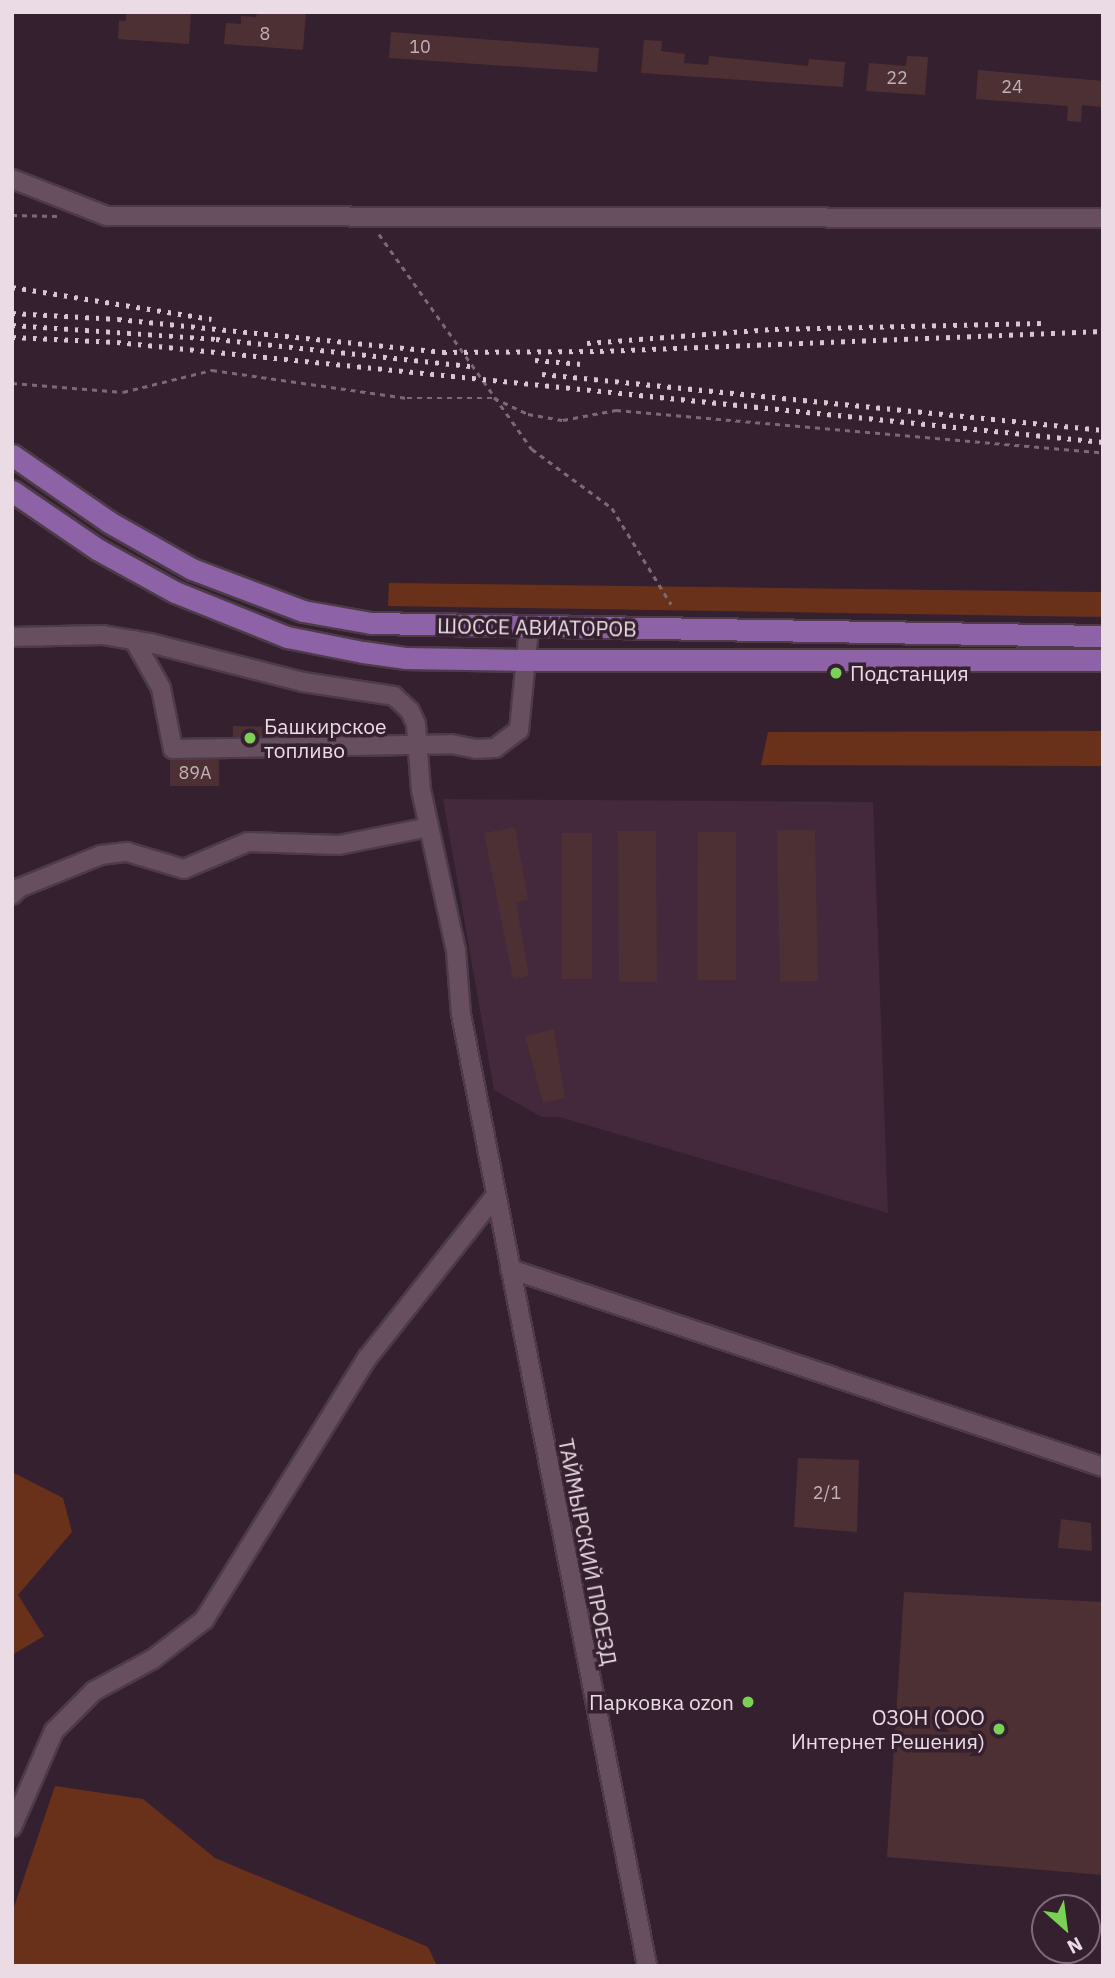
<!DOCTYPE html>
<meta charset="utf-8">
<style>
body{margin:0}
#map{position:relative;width:1115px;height:1978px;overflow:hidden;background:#35202f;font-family:"IBM Plex Sans",sans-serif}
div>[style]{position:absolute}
.built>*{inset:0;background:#43293b}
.green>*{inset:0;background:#69311a}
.building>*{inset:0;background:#4c3034}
.path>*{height:2.5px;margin-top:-1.25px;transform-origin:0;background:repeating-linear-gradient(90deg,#7b6975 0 5px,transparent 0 10px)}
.roads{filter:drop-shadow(2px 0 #4d3b48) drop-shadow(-2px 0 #4d3b48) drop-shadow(0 2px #4d3b48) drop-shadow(0 -2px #4d3b48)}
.minor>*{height:18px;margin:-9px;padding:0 9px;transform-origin:9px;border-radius:9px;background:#674f5f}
.major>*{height:21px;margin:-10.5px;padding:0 10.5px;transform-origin:10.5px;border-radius:10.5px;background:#8d62a7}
.rail>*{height:5px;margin-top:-2.5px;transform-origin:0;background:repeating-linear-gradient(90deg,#d7c7d1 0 3.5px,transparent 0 10.5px)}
.dots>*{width:19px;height:19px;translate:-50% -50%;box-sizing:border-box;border:4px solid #35202f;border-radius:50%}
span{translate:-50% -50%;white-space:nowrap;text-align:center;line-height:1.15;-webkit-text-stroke:7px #35202f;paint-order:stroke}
.number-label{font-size:18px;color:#c2b0b8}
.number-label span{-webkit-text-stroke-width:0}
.street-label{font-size:21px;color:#eadbe4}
.poi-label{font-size:21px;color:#eadbe4}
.left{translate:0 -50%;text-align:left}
.right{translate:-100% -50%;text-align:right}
.frame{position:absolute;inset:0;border:14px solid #eadbe4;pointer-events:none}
.north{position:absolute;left:1031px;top:1894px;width:70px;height:70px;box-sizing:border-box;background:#35202f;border:2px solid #7d6b77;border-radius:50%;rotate:152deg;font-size:19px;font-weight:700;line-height:28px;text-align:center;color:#eadbe4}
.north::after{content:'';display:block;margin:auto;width:24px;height:32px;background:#7ad156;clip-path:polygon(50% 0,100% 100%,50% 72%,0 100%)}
</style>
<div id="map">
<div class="built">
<div style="clip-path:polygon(443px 799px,873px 802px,888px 1213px,559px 1117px,542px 1117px,494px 1090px)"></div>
</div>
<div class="green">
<div style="clip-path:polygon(389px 583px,1103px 592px,1103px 617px,388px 606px)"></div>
<div style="clip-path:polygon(1103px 731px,1103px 766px,761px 765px,768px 732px)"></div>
<div style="clip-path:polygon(12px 1472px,63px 1498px,72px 1532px,18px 1595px,44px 1636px,12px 1655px)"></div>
<div style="clip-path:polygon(55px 1786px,143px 1799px,215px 1858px,428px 1947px,437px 1966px,12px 1966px,12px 1913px)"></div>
</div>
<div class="building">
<div style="clip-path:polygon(126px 12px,191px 12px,189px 44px,118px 39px,119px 21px,126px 21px)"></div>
<div style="clip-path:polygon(257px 12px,306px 12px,303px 50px,224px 44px,226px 23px,241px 24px,241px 16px,256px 17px)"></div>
<div style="clip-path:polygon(391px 32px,599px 48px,597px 72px,389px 58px)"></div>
<div style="clip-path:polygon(644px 40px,662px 41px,661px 51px,685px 54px,684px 63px,708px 65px,709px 56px,808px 66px,809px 59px,845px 62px,843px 87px,641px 73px)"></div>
<div style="clip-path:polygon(907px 56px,928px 57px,925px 95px,866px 91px,869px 63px,906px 66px)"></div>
<div style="clip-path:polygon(978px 70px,1103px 81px,1103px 107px,1082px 105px,1081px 122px,1067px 121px,1068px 106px,976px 99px)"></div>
<div style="clip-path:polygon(233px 726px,271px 727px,271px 736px,233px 737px)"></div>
<div style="clip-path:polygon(170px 760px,219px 760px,219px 786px,170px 786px)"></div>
<div style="clip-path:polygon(515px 827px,528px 900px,516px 902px,529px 976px,513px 979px,484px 833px)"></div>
<div style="clip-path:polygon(777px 830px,815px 830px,818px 981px,780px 982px)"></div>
<div style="clip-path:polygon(618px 831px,656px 831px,657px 982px,619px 982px)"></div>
<div style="clip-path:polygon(698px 832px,736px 832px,736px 980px,697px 980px)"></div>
<div style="clip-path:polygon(562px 833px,592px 833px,592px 979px,562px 979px)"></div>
<div style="clip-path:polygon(554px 1029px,565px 1098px,543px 1103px,525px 1036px)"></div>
<div style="clip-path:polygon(798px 1458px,859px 1460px,857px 1532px,794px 1527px)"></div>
<div style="clip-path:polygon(1061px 1519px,1091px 1523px,1092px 1551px,1058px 1548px)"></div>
<div style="clip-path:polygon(904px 1592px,1103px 1602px,1103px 1875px,887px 1857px)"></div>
</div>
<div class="path">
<div style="left:12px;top:215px;width:46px;rotate:1.2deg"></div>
<div style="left:379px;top:234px;width:264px;rotate:54.6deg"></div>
<div style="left:532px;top:449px;width:99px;rotate:36.4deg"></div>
<div style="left:612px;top:508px;width:113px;rotate:58.4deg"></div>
<div style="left:12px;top:383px;width:111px;rotate:4.6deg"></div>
<div style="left:123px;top:392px;width:92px;rotate:-13.9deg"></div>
<div style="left:212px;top:370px;width:197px;rotate:8.2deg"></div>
<div style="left:407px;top:398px;width:87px"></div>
<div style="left:494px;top:398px;width:38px;rotate:25deg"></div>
<div style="left:528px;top:414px;width:36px;rotate:10deg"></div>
<div style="left:563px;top:420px;width:54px;rotate:-10.7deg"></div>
<div style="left:616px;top:410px;width:489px;rotate:5deg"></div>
</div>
<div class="roads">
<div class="minor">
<div style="left:12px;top:179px;width:102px;rotate:21.3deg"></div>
<div style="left:107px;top:216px;width:996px;rotate:0.12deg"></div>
<div style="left:12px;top:637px;width:91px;rotate:-1.3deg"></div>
<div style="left:103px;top:635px;width:48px;rotate:9.7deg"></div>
<div style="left:150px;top:643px;width:158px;rotate:14.3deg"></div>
<div style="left:303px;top:682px;width:92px;rotate:8.7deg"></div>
<div style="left:394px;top:696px;width:22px;rotate:43deg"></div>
<div style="left:410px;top:711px;width:14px;rotate:65deg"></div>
<div style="left:416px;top:724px;width:66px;rotate:85.7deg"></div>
<div style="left:421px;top:790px;width:165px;rotate:77.7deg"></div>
<div style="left:456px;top:951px;width:63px;rotate:85.5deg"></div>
<div style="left:461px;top:1014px;width:970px;rotate:78.94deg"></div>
<div style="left:134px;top:640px;width:55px;rotate:60.6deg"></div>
<div style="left:161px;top:688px;width:62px;rotate:78.9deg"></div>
<div style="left:173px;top:749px;width:278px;rotate:-1deg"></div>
<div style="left:451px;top:744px;width:25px;rotate:11deg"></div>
<div style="left:476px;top:749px;width:19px;rotate:-3deg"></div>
<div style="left:495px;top:748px;width:30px;rotate:-37deg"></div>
<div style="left:519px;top:730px;width:102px;rotate:-84.4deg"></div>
<div style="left:12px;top:895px;width:10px;rotate:-45deg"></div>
<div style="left:19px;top:888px;width:88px;rotate:-21.9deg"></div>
<div style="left:101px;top:855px;width:26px;rotate:-7deg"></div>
<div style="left:127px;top:852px;width:59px;rotate:16.6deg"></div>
<div style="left:184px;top:869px;width:69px;rotate:-22.9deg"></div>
<div style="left:248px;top:842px;width:91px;rotate:1.9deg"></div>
<div style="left:339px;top:845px;width:87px;rotate:-11.3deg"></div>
<div style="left:510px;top:1269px;width:625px;rotate:18.46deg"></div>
<div style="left:12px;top:1827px;width:105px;rotate:-66.4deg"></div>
<div style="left:54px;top:1731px;width:57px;rotate:-45deg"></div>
<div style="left:94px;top:1691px;width:67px;rotate:-28.5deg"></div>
<div style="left:153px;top:1659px;width:64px;rotate:-37.4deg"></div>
<div style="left:204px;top:1620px;width:310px;rotate:-58.1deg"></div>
<div style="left:368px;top:1357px;width:206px;rotate:-51.7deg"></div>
</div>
<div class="major">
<div style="left:12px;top:455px;width:118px;rotate:34.6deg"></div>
<div style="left:109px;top:522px;width:95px;rotate:29.5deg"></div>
<div style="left:192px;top:569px;width:119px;rotate:20.7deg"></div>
<div style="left:303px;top:611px;width:69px;rotate:10deg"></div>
<div style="left:371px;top:623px;width:732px;rotate:1.02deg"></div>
<div style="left:12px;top:491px;width:103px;rotate:34.3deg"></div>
<div style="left:97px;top:549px;width:89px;rotate:28.9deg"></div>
<div style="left:175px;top:592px;width:121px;rotate:21.9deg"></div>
<div style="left:287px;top:637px;width:77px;rotate:11.2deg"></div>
<div style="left:363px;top:652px;width:42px;rotate:8.1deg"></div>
<div style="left:405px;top:658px;width:122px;rotate:0.9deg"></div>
<div style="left:527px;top:660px;width:576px"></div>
</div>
</div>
<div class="rail">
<div style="left:12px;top:287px;width:202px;rotate:9.1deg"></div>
<div style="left:12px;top:313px;width:106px;rotate:3.2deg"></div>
<div style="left:118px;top:319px;width:335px;rotate:5.8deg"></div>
<div style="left:12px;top:325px;width:204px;rotate:3.9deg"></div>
<div style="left:216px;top:339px;width:262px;rotate:6.1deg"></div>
<div style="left:12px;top:337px;width:105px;rotate:2.7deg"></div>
<div style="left:117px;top:342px;width:991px;rotate:5.79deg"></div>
<div style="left:587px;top:343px;width:189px;rotate:-4.3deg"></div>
<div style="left:775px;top:329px;width:266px;rotate:-1.3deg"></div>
<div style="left:443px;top:352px;width:157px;rotate:-0.4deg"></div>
<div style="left:600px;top:351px;width:503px;rotate:-2.28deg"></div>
<div style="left:535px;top:360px;width:47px;rotate:4.9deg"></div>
<div style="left:542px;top:374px;width:564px;rotate:5.7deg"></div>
</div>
<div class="dots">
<div style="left:836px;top:673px;background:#7ad156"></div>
<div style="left:250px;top:738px;background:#7ad156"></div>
<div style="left:748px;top:1702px;background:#7ad156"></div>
<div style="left:999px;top:1729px;background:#7ad156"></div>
</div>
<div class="number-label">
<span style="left:265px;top:34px">8</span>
<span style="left:420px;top:47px">10</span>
<span style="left:897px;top:78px">22</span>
<span style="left:1012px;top:87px">24</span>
<span style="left:195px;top:773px">89А</span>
<span style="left:827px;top:1493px">2/1</span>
</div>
<div class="street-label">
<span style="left:537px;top:627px;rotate:1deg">ШОССЕ АВИАТОРОВ</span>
<span style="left:588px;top:1552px;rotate:79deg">ТАЙМЫРСКИЙ ПРОЕЗД</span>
</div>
<div class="poi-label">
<span class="left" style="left:850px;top:673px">Подстанция</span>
<span class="left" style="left:264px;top:738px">Башкирское<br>топливо</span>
<span class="right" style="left:734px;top:1702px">Парковка ozon</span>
<span class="right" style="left:985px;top:1729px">ОЗОН (ООО<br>Интернет Решения)</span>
</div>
<div class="frame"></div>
<div class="north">N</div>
</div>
